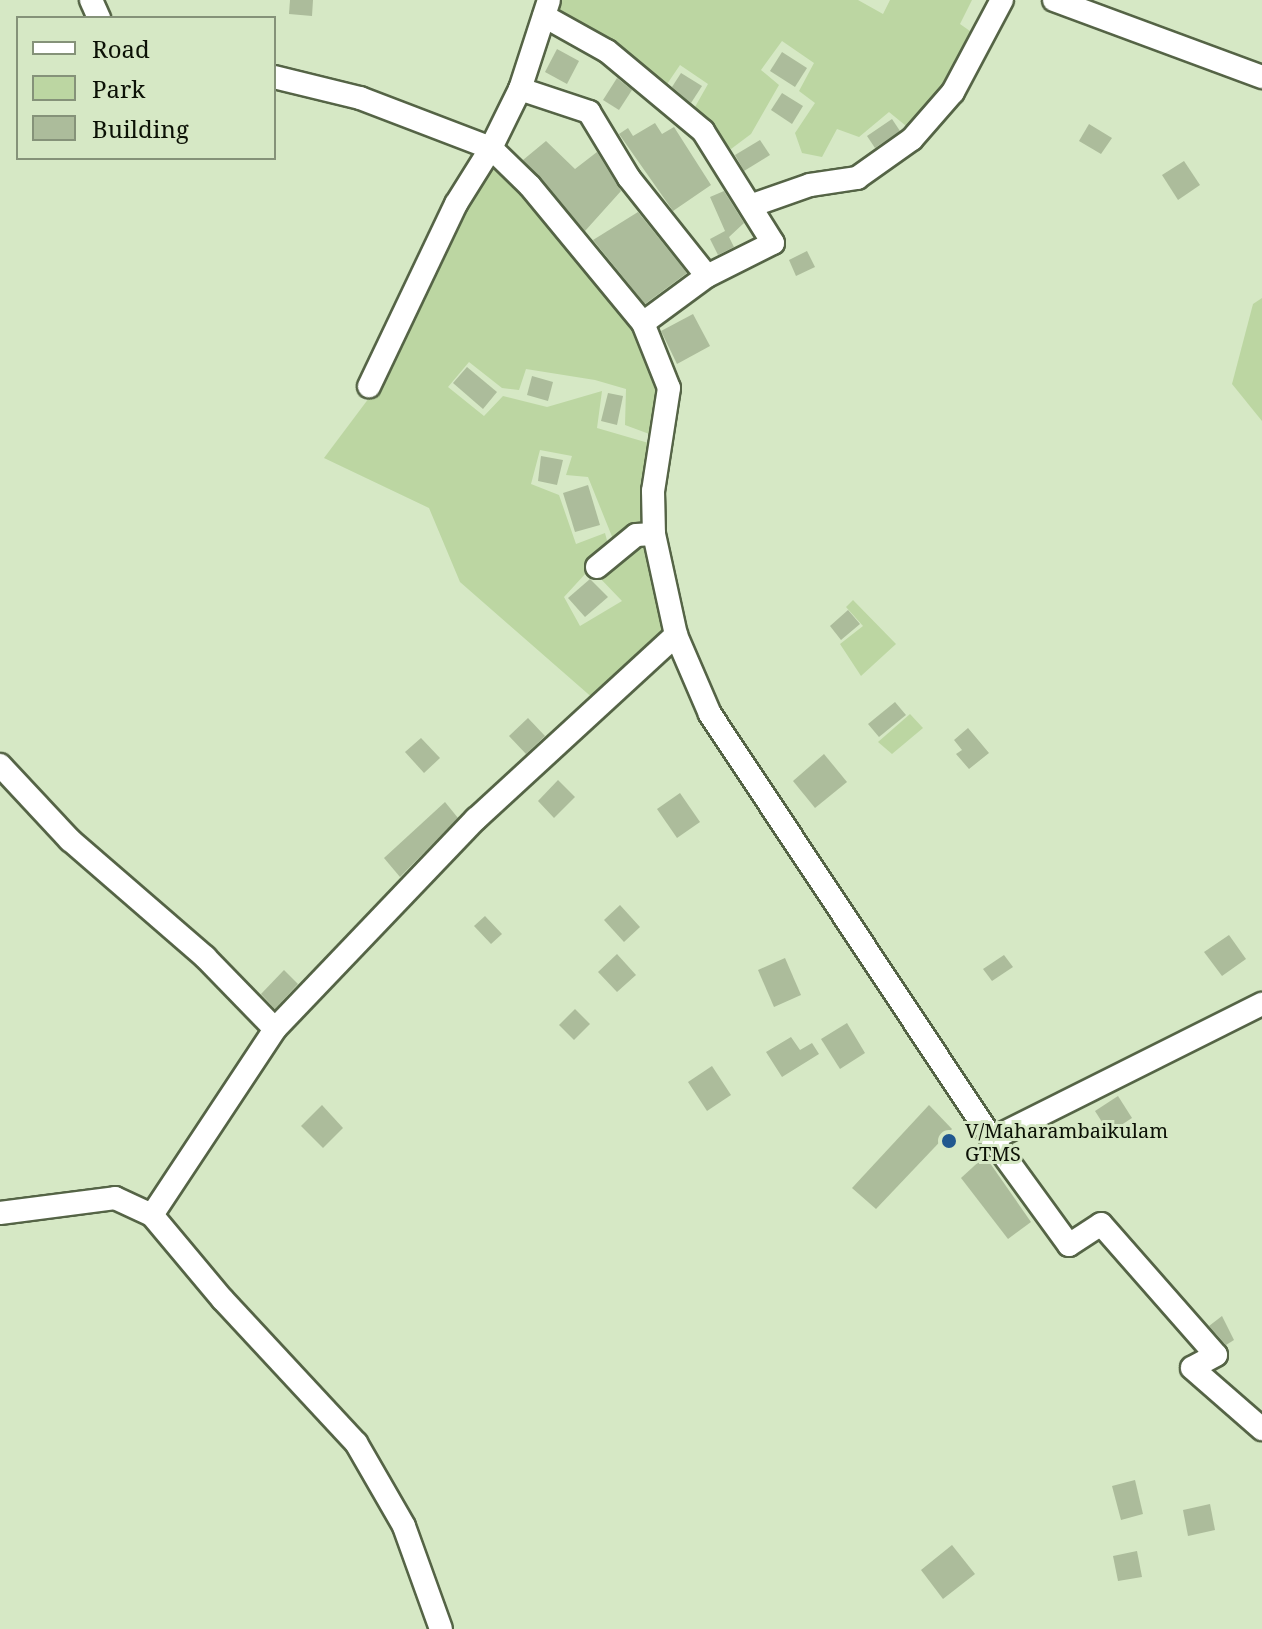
<!DOCTYPE html>
<style>
body{margin:0}
#map{position:relative;width:1262px;height:1629px;overflow:hidden;background:#d6e8c5;font-family:"Noto Serif",serif}
div>[style]{position:absolute}
.green>*{inset:0;background:#bcd6a2}
.building>*{inset:0;background:#acbc9b}
.roads{filter:drop-shadow(2px 0 #556446) drop-shadow(-2px 0 #556446) drop-shadow(0 2px #556446) drop-shadow(0 -2px #556446)}
.minor>*{height:22px;margin:-11px;padding:0 11px;transform-origin:11px;border-radius:11px;background:#fff}
.dots>*{width:22px;height:22px;translate:-50% -50%;box-sizing:border-box;border:4px solid #d6e8c5;border-radius:50%}
span{translate:-50% -50%;white-space:nowrap;text-align:center;line-height:1.15;-webkit-text-stroke:6px #d6e8c5;paint-order:stroke}
.poi-label{font-size:20px;color:#0c1106}
.left{translate:0 -50%;text-align:left}
.legend{position:absolute;left:16px;top:16px;width:260px;height:144px;box-sizing:border-box;background:#d6e8c5;border:2px solid #859279;margin:0;padding:10px 14px;list-style:none;font-size:24px;color:#0c1106}
.legend li{display:flex;align-items:center;gap:16px;height:40px}
.legend b{width:40px;border:2px solid #859279}
</style>
<div id="map">
<div class="green">
<div style="clip-path:polygon(554px 0,858px 0,883px 14px,890px 0,972px 0,960px 24px,977px 36px,949px 88px,911px 130px,889px 112px,859px 137px,837px 129px,822px 157px,802px 153px,795px 133px,815px 103px,799px 91px,814px 63px,782px 41px,761px 70px,779px 85px,751px 134px,731px 149px,691px 114px,708px 84px,680px 65px,663px 90px,549px 15px)"></div>
<div style="clip-path:polygon(494px 159px,638px 325px,662px 386px,652px 435px,625px 425px,626px 389px,595px 380px,526px 369px,519px 390px,502px 388px,469px 362px,448px 387px,484px 416px,503px 396px,547px 407px,602px 391px,597px 428px,652px 444px,651px 529px,613px 539px,588px 477px,566px 475px,572px 456px,540px 450px,531px 484px,559px 495px,576px 544px,605px 533px,609px 548px,564px 597px,580px 626px,622px 601px,596px 574px,622px 550px,652px 540px,671px 630px,595px 700px,460px 582px,429px 508px,324px 458px,375px 390px)"></div>
<div style="clip-path:polygon(1262px 298px,1262px 421px,1232px 384px,1253px 304px)"></div>
<div style="clip-path:polygon(853px 600px,896px 644px,861px 676px,840px 644px,863px 626px,846px 607px)"></div>
<div style="clip-path:polygon(910px 714px,923px 728px,892px 754px,878px 742px)"></div>
</div>
<div class="building">
<div style="clip-path:polygon(290px 0,313px 0,312px 16px,289px 14px)"></div>
<div style="clip-path:polygon(557px 49px,579px 61px,567px 84px,545px 72px)"></div>
<div style="clip-path:polygon(782px 52px,807px 68px,795px 87px,770px 71px)"></div>
<div style="clip-path:polygon(681px 73px,702px 86px,691px 103px,672px 87px)"></div>
<div style="clip-path:polygon(617px 78px,632px 90px,619px 110px,603px 100px)"></div>
<div style="clip-path:polygon(782px 93px,803px 106px,792px 124px,771px 110px)"></div>
<div style="clip-path:polygon(892px 119px,900px 131px,875px 148px,867px 136px)"></div>
<div style="clip-path:polygon(655px 123px,662px 134px,674px 127px,711px 185px,673px 211px,619px 134px,628px 128px,633px 136px)"></div>
<div style="clip-path:polygon(1089px 124px,1112px 138px,1101px 154px,1079px 141px)"></div>
<div style="clip-path:polygon(760px 140px,770px 155px,744px 171px,735px 155px)"></div>
<div style="clip-path:polygon(546px 141px,575px 169px,597px 152px,621px 191px,585px 231px,523px 160px)"></div>
<div style="clip-path:polygon(1184px 161px,1200px 185px,1178px 200px,1162px 175px)"></div>
<div style="clip-path:polygon(724px 191px,744px 223px,729px 237px,734px 247px,718px 255px,710px 239px,725px 231px,710px 197px)"></div>
<div style="clip-path:polygon(638px 212px,687px 273px,645px 304px,593px 240px)"></div>
<div style="clip-path:polygon(807px 251px,815px 267px,796px 276px,789px 260px)"></div>
<div style="clip-path:polygon(693px 314px,710px 346px,677px 364px,661px 331px)"></div>
<div style="clip-path:polygon(467px 367px,497px 392px,483px 409px,453px 383px)"></div>
<div style="clip-path:polygon(532px 376px,553px 382px,548px 401px,527px 395px)"></div>
<div style="clip-path:polygon(608px 393px,623px 396px,617px 425px,601px 421px)"></div>
<div style="clip-path:polygon(541px 456px,563px 460px,557px 485px,538px 481px)"></div>
<div style="clip-path:polygon(588px 485px,600px 525px,575px 532px,563px 493px)"></div>
<div style="clip-path:polygon(590px 579px,608px 597px,585px 617px,568px 598px)"></div>
<div style="clip-path:polygon(848px 610px,860px 624px,841px 640px,830px 626px)"></div>
<div style="clip-path:polygon(895px 702px,906px 715px,879px 737px,868px 724px)"></div>
<div style="clip-path:polygon(528px 718px,545px 736px,526px 754px,509px 736px)"></div>
<div style="clip-path:polygon(968px 728px,989px 753px,969px 769px,956px 754px,962px 750px,954px 740px)"></div>
<div style="clip-path:polygon(421px 738px,440px 758px,424px 773px,405px 752px)"></div>
<div style="clip-path:polygon(824px 754px,847px 782px,815px 808px,793px 781px)"></div>
<div style="clip-path:polygon(558px 780px,575px 797px,554px 818px,538px 801px)"></div>
<div style="clip-path:polygon(680px 793px,700px 822px,677px 838px,657px 809px)"></div>
<div style="clip-path:polygon(445px 802px,458px 818px,400px 877px,384px 858px)"></div>
<div style="clip-path:polygon(620px 905px,640px 927px,624px 942px,604px 920px)"></div>
<div style="clip-path:polygon(485px 916px,502px 934px,491px 944px,474px 926px)"></div>
<div style="clip-path:polygon(1229px 935px,1246px 959px,1222px 976px,1204px 952px)"></div>
<div style="clip-path:polygon(617px 954px,636px 975px,617px 992px,598px 972px)"></div>
<div style="clip-path:polygon(1004px 955px,1013px 967px,992px 981px,983px 969px)"></div>
<div style="clip-path:polygon(785px 958px,801px 995px,774px 1007px,758px 970px)"></div>
<div style="clip-path:polygon(284px 970px,298px 984px,275px 1009px,261px 994px)"></div>
<div style="clip-path:polygon(575px 1009px,590px 1024px,574px 1040px,559px 1025px)"></div>
<div style="clip-path:polygon(847px 1023px,865px 1053px,840px 1069px,821px 1039px)"></div>
<div style="clip-path:polygon(791px 1037px,800px 1050px,812px 1043px,819px 1054px,782px 1077px,766px 1052px)"></div>
<div style="clip-path:polygon(712px 1066px,731px 1095px,707px 1111px,688px 1082px)"></div>
<div style="clip-path:polygon(1118px 1096px,1132px 1118px,1109px 1133px,1095px 1111px)"></div>
<div style="clip-path:polygon(322px 1105px,343px 1128px,323px 1148px,301px 1126px)"></div>
<div style="clip-path:polygon(929px 1105px,952px 1129px,876px 1209px,852px 1188px)"></div>
<div style="clip-path:polygon(985px 1156px,1031px 1222px,1008px 1239px,961px 1178px)"></div>
<div style="clip-path:polygon(1222px 1316px,1234px 1340px,1226px 1345px,1209px 1326px)"></div>
<div style="clip-path:polygon(1135px 1480px,1143px 1514px,1121px 1520px,1112px 1486px)"></div>
<div style="clip-path:polygon(1210px 1504px,1215px 1530px,1188px 1536px,1183px 1510px)"></div>
<div style="clip-path:polygon(952px 1545px,975px 1574px,943px 1599px,921px 1570px)"></div>
<div style="clip-path:polygon(1137px 1551px,1142px 1577px,1118px 1581px,1113px 1556px)"></div>
</div>
<div class="roads">
<div class="minor">
<div style="left:91px;top:0;width:20px;rotate:66deg"></div>
<div style="left:549px;top:0;width:94px;rotate:108deg"></div>
<div style="left:520px;top:89px;width:66px;rotate:116.2deg"></div>
<div style="left:491px;top:148px;width:54px;rotate:44.3deg"></div>
<div style="left:530px;top:186px;width:178px;rotate:50.5deg"></div>
<div style="left:643px;top:323px;width:70px;rotate:68.2deg"></div>
<div style="left:669px;top:388px;width:104px;rotate:98.8deg"></div>
<div style="left:653px;top:491px;width:43px;rotate:88.7deg"></div>
<div style="left:654px;top:534px;width:103px;rotate:77.7deg"></div>
<div style="left:676px;top:635px;width:86px;rotate:66.7deg"></div>
<div style="left:710px;top:714px;width:510px;rotate:56.43deg"></div>
<div style="left:992px;top:1139px;width:131px;rotate:54deg"></div>
<div style="left:1069px;top:1245px;width:38px;rotate:-33deg"></div>
<div style="left:1101px;top:1224px;width:174px;rotate:48.7deg"></div>
<div style="left:1216px;top:1355px;width:27px;rotate:152deg"></div>
<div style="left:1192px;top:1368px;width:93px;rotate:41.1deg"></div>
<div style="left:1054px;top:0;width:222px;rotate:20.3deg"></div>
<div style="left:544px;top:16px;width:72px;rotate:29.1deg"></div>
<div style="left:607px;top:51px;width:125px;rotate:39.8deg"></div>
<div style="left:703px;top:131px;width:132px;rotate:58deg"></div>
<div style="left:773px;top:243px;width:74px;rotate:153.4deg"></div>
<div style="left:707px;top:276px;width:79px;rotate:143.7deg"></div>
<div style="left:274px;top:77px;width:89px;rotate:13.7deg"></div>
<div style="left:360px;top:98px;width:140px;rotate:20.9deg"></div>
<div style="left:491px;top:148px;width:66px;rotate:122deg"></div>
<div style="left:456px;top:204px;width:202px;rotate:115.5deg"></div>
<div style="left:520px;top:89px;width:73px;rotate:18.4deg"></div>
<div style="left:589px;top:112px;width:77px;rotate:58.8deg"></div>
<div style="left:629px;top:178px;width:125px;rotate:51.5deg"></div>
<div style="left:753px;top:205px;width:60px;rotate:-19.3deg"></div>
<div style="left:810px;top:185px;width:48px;rotate:-8.5deg"></div>
<div style="left:857px;top:178px;width:67px;rotate:-35.3deg"></div>
<div style="left:912px;top:139px;width:62px;rotate:-48.9deg"></div>
<div style="left:953px;top:92px;width:104px;rotate:-62deg"></div>
<div style="left:597px;top:567px;width:50px;rotate:-39.4deg"></div>
<div style="left:636px;top:535px;width:18px;rotate:-3deg"></div>
<div style="left:0;top:765px;width:103px;rotate:47deg"></div>
<div style="left:70px;top:840px;width:179px;rotate:40.9deg"></div>
<div style="left:205px;top:957px;width:100px;rotate:45.8deg"></div>
<div style="left:992px;top:1139px;width:302px;rotate:-26.6deg"></div>
<div style="left:0;top:1213px;width:116px;rotate:-7.4deg"></div>
<div style="left:115px;top:1198px;width:41px;rotate:24.7deg"></div>
<div style="left:441px;top:1629px;width:109px;rotate:-109.8deg"></div>
<div style="left:404px;top:1526px;width:96px;rotate:-120deg"></div>
<div style="left:356px;top:1443px;width:195px;rotate:-132.9deg"></div>
<div style="left:223px;top:1300px;width:111px;rotate:-129.9deg"></div>
<div style="left:152px;top:1215px;width:223px;rotate:-56.5deg"></div>
<div style="left:275px;top:1029px;width:291px;rotate:-46.3deg"></div>
<div style="left:476px;top:819px;width:272px;rotate:-42.6deg"></div>
</div>
</div>
<div class="dots">
<div style="left:949px;top:1141px;background:#21588f"></div>
</div>
<div class="poi-label">
<span class="left" style="left:965px;top:1142px">V/Maharambaikulam<br>GTMS</span>
</div>
<ul class="legend">
<li><b style="height:10px;background:#fff"></b>Road</li>
<li><b style="height:22px;background:#bcd6a2"></b>Park</li>
<li><b style="height:22px;background:#acbc9b"></b>Building</li>
</ul>
</div>
